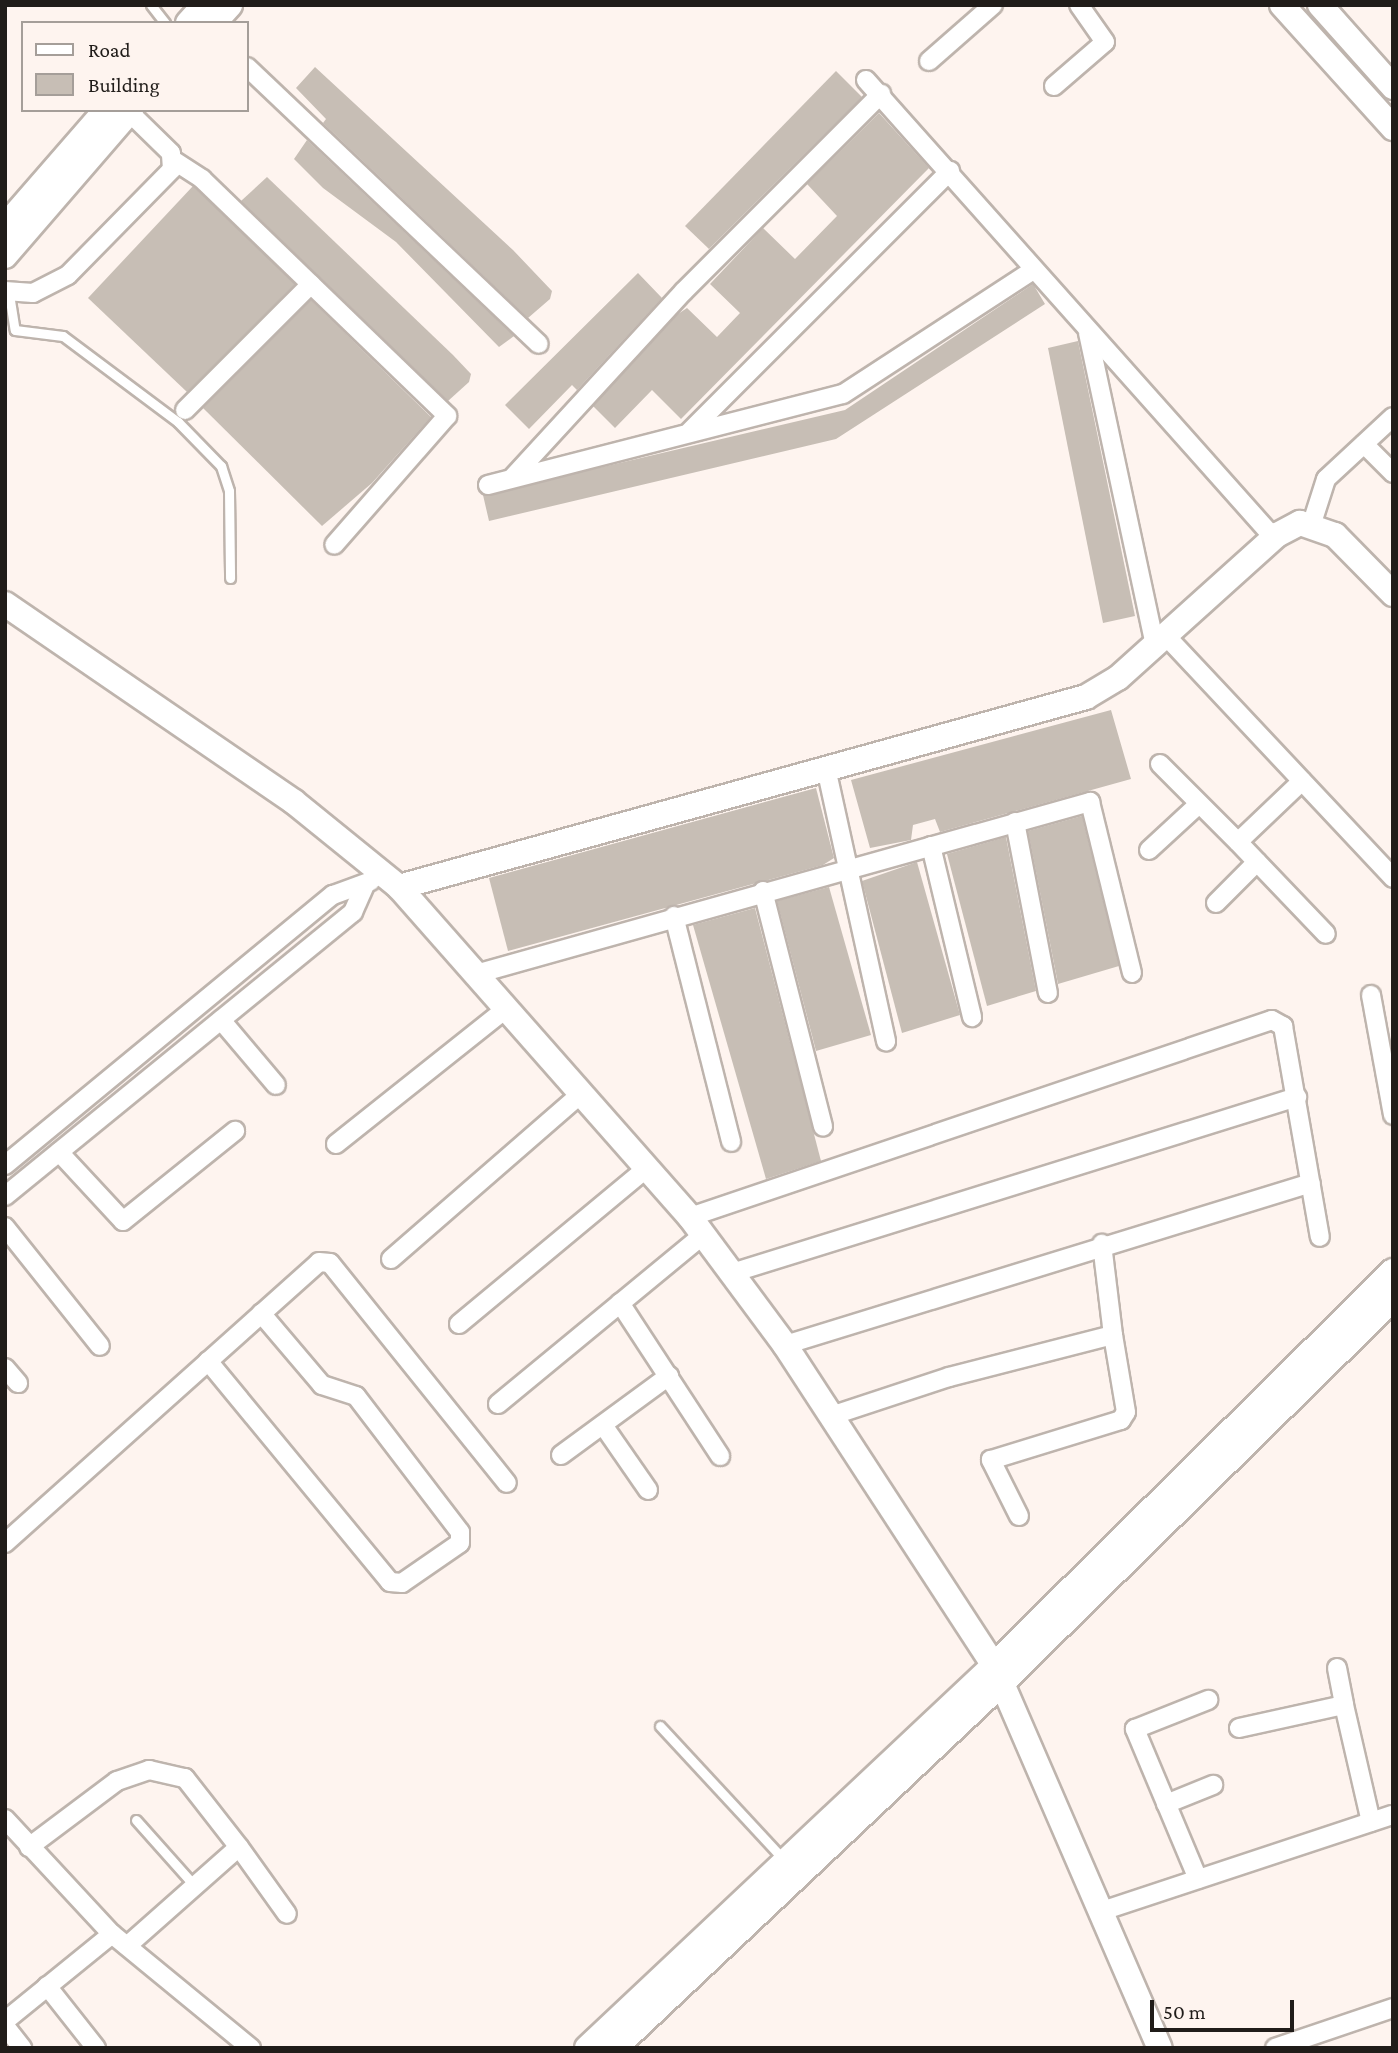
<!DOCTYPE html>
<style>
body{margin:0}
#map{position:relative;width:1398px;height:2053px;overflow:hidden;background:#fef4ef;font-family:"Crimson Pro",serif}
div>[style]{position:absolute}
.building>*{inset:0;background:#c7beb5}
.roads{filter:drop-shadow(2px 0 #beb4ad) drop-shadow(-2px 0 #beb4ad) drop-shadow(0 2px #beb4ad) drop-shadow(0 -2px #beb4ad)}
.lane>*{height:9px;margin:-4.5px;padding:0 4.5px;transform-origin:4.5px;border-radius:4.5px;background:#fff}
.street>*{height:18px;margin:-9px;padding:0 9px;transform-origin:9px;border-radius:9px;background:#fff}
.secondary>*{height:24px;margin:-12px;padding:0 12px;transform-origin:12px;border-radius:12px;background:#fff}
span{translate:-50% -50%;white-space:nowrap;text-align:center;line-height:1.15;-webkit-text-stroke:6px #fef4ef;paint-order:stroke}
.frame{position:absolute;inset:0;border:7px solid #201c19;pointer-events:none}
.legend{position:absolute;left:21px;top:21px;width:228px;height:91px;box-sizing:border-box;background:#fef4ef;border:2px solid #a59e99;margin:0;padding:9px 12px;list-style:none;font-size:21px;color:#201c19}
.legend li{display:flex;align-items:center;gap:14px;height:35px}
.legend b{width:35px;border:2px solid #a59e99}
.scale{position:absolute;left:1150px;top:2000px;width:144px;height:32px;box-sizing:border-box;border:4px solid #201c19;border-top:0;padding-left:9px;font-size:21px;line-height:24px;white-space:nowrap;color:#201c19;-webkit-text-stroke:5px #fef4ef;paint-order:stroke}
</style>
<div id="map">
<div class="building">
<div style="clip-path:polygon(315px 67px,513px 250px,552px 291px,550px 299px,528px 318px,323px 123px,326px 119px,296px 88px)"></div>
<div style="clip-path:polygon(836px 71px,862px 97px,709px 249px,685px 226px)"></div>
<div style="clip-path:polygon(879px 113px,929px 168px,681px 419px,652px 390px,615px 428px,593px 406px,678px 314px,687px 308px,717px 337px,740px 313px,710px 284px,763px 228px,795px 259px,837px 216px,807px 184px)"></div>
<div style="clip-path:polygon(307px 140px,514px 336px,499px 347px,396px 242px,323px 188px,294px 159px)"></div>
<div style="clip-path:polygon(267px 177px,453px 355px,471px 374px,469px 382px,448px 401px,241px 201px)"></div>
<div style="clip-path:polygon(193px 186px,295px 284px,187px 392px,88px 298px)"></div>
<div style="clip-path:polygon(638px 273px,662px 298px,577px 390px,572px 385px,529px 429px,505px 405px)"></div>
<div style="clip-path:polygon(1033px 284px,1045px 304px,836px 439px,489px 521px,483px 495px,845px 410px)"></div>
<div style="clip-path:polygon(311px 300px,431px 417px,372px 483px,322px 526px,203px 408px)"></div>
<div style="clip-path:polygon(1078px 341px,1135px 616px,1103px 623px,1048px 348px)"></div>
<div style="clip-path:polygon(1111px 710px,1131px 779px,940px 832px,935px 819px,913px 825px,911px 840px,870px 848px,851px 780px)"></div>
<div style="clip-path:polygon(816px 788px,834px 858px,823px 865px,508px 951px,489px 878px)"></div>
<div style="clip-path:polygon(1082px 816px,1119px 966px,1058px 984px,1028px 831px)"></div>
<div style="clip-path:polygon(1006px 837px,1036px 991px,987px 1006px,947px 854px)"></div>
<div style="clip-path:polygon(917px 862px,960px 1015px,902px 1033px,862px 881px)"></div>
<div style="clip-path:polygon(829px 887px,871px 1035px,816px 1051px,777px 901px)"></div>
<div style="clip-path:polygon(755px 908px,821px 1161px,766px 1179px,693px 925px)"></div>
</div>
<div class="roads">
<div class="lane">
<div style="left:151px;top:5px;width:23px;rotate:52deg"></div>
<div style="left:9px;top:294px;width:36px;rotate:81deg"></div>
<div style="left:15px;top:330px;width:48px;rotate:7.1deg"></div>
<div style="left:63px;top:336px;width:144px;rotate:36.8deg"></div>
<div style="left:178px;top:422px;width:62px;rotate:45.7deg"></div>
<div style="left:221px;top:466px;width:26px;rotate:72deg"></div>
<div style="left:229px;top:491px;width:87px;rotate:89.3deg"></div>
<div style="left:660px;top:1726px;width:184px;rotate:47.2deg"></div>
<div style="left:136px;top:1820px;width:87px;rotate:48.3deg"></div>
</div>
<div class="street">
<div style="left:929px;top:61px;width:85px;rotate:-41.2deg"></div>
<div style="left:247px;top:67px;width:402px;rotate:43.5deg"></div>
<div style="left:866px;top:80px;width:613px;rotate:48.3deg"></div>
<div style="left:1054px;top:86px;width:67px;rotate:-40.8deg"></div>
<div style="left:1105px;top:42px;width:45px;rotate:-125.1deg"></div>
<div style="left:173px;top:160px;width:35px;rotate:33deg"></div>
<div style="left:202px;top:179px;width:341px;rotate:44deg"></div>
<div style="left:447px;top:416px;width:171px;rotate:131.2deg"></div>
<div style="left:5px;top:291px;width:28px;rotate:4deg"></div>
<div style="left:33px;top:293px;width:39px;rotate:-27deg"></div>
<div style="left:68px;top:275px;width:148px;rotate:-45.5deg"></div>
<div style="left:172px;top:169px;width:16px;rotate:-94deg"></div>
<div style="left:171px;top:153px;width:59px;rotate:-135.7deg"></div>
<div style="left:1088px;top:333px;width:320px;rotate:77.9deg"></div>
<div style="left:185px;top:410px;width:178px;rotate:-45deg"></div>
<div style="left:690px;top:431px;width:368px;rotate:-45deg"></div>
<div style="left:1364px;top:444px;width:41px;rotate:45deg"></div>
<div style="left:512px;top:478px;width:254px;rotate:-47.4deg"></div>
<div style="left:684px;top:291px;width:279px;rotate:-45deg"></div>
<div style="left:488px;top:485px;width:366px;rotate:-14.4deg"></div>
<div style="left:843px;top:394px;width:225px;rotate:-33.1deg"></div>
<div style="left:1312px;top:523px;width:46px;rotate:-72.3deg"></div>
<div style="left:1326px;top:479px;width:91px;rotate:-42.8deg"></div>
<div style="left:1166px;top:636px;width:332px;rotate:46.8deg"></div>
<div style="left:1160px;top:764px;width:110px;rotate:45deg"></div>
<div style="left:826px;top:768px;width:280px;rotate:77.6deg"></div>
<div style="left:1302px;top:781px;width:88px;rotate:136.4deg"></div>
<div style="left:1238px;top:842px;width:127px;rotate:46.3deg"></div>
<div style="left:1015px;top:822px;width:174px;rotate:79.1deg"></div>
<div style="left:931px;top:846px;width:176px;rotate:76.5deg"></div>
<div style="left:1149px;top:850px;width:68px;rotate:-42.6deg"></div>
<div style="left:763px;top:891px;width:243px;rotate:75.7deg"></div>
<div style="left:1216px;top:903px;width:58px;rotate:-45deg"></div>
<div style="left:674px;top:916px;width:233px;rotate:75.8deg"></div>
<div style="left:476px;top:974px;width:638px;rotate:-15.65deg"></div>
<div style="left:1090px;top:802px;width:176px;rotate:76.2deg"></div>
<div style="left:1371px;top:995px;width:122px;rotate:79.6deg"></div>
<div style="left:221px;top:1020px;width:85px;rotate:49.8deg"></div>
<div style="left:336px;top:1144px;width:218px;rotate:-38.5deg"></div>
<div style="left:59px;top:1152px;width:94px;rotate:47.2deg"></div>
<div style="left:123px;top:1221px;width:144px;rotate:-38.8deg"></div>
<div style="left:5px;top:1165px;width:425px;rotate:-39.5deg"></div>
<div style="left:333px;top:895px;width:40px;rotate:-20.2deg"></div>
<div style="left:5px;top:1196px;width:449px;rotate:-39.2deg"></div>
<div style="left:353px;top:912px;width:30px;rotate:-66deg"></div>
<div style="left:690px;top:1217px;width:614px;rotate:-18.7deg"></div>
<div style="left:1272px;top:1020px;width:13px;rotate:29deg"></div>
<div style="left:1283px;top:1026px;width:214px;rotate:80.1deg"></div>
<div style="left:5px;top:1227px;width:152px;rotate:51.4deg"></div>
<div style="left:391px;top:1259px;width:253px;rotate:-41deg"></div>
<div style="left:732px;top:1273px;width:592px;rotate:-17.3deg"></div>
<div style="left:620px;top:1303px;width:183px;rotate:56.8deg"></div>
<div style="left:459px;top:1324px;width:244px;rotate:-39.7deg"></div>
<div style="left:785px;top:1345px;width:550px;rotate:-17.12deg"></div>
<div style="left:208px;top:1361px;width:286px;rotate:50.5deg"></div>
<div style="left:390px;top:1582px;width:12px;rotate:5deg"></div>
<div style="left:402px;top:1583px;width:70px;rotate:-34.6deg"></div>
<div style="left:460px;top:1543px;width:11px;rotate:-90deg"></div>
<div style="left:460px;top:1532px;width:171px;rotate:-127.4deg"></div>
<div style="left:356px;top:1396px;width:36px;rotate:-162deg"></div>
<div style="left:322px;top:1385px;width:94px;rotate:-130.3deg"></div>
<div style="left:5px;top:1368px;width:20px;rotate:49deg"></div>
<div style="left:498px;top:1404px;width:266px;rotate:-39.5deg"></div>
<div style="left:831px;top:1416px;width:124px;rotate:-18.3deg"></div>
<div style="left:949px;top:1377px;width:169px;rotate:-14.4deg"></div>
<div style="left:1113px;top:1335px;width:92px;rotate:-96.9deg"></div>
<div style="left:603px;top:1425px;width:79px;rotate:55.3deg"></div>
<div style="left:561px;top:1455px;width:134px;rotate:-36.2deg"></div>
<div style="left:1019px;top:1516px;width:63px;rotate:-116.6deg"></div>
<div style="left:991px;top:1460px;width:136px;rotate:-17.1deg"></div>
<div style="left:1121px;top:1420px;width:9px;rotate:-58deg"></div>
<div style="left:1126px;top:1412px;width:78px;rotate:-99.6deg"></div>
<div style="left:5px;top:1543px;width:421px;rotate:-41.8deg"></div>
<div style="left:319px;top:1262px;width:11px;rotate:5deg"></div>
<div style="left:330px;top:1263px;width:282px;rotate:51.2deg"></div>
<div style="left:1337px;top:1668px;width:38px;rotate:79deg"></div>
<div style="left:1239px;top:1728px;width:107px;rotate:-12.4deg"></div>
<div style="left:1344px;top:1705px;width:120px;rotate:77deg"></div>
<div style="left:1166px;top:1804px;width:51px;rotate:-22deg"></div>
<div style="left:5px;top:1819px;width:157px;rotate:47.1deg"></div>
<div style="left:112px;top:1934px;width:180px;rotate:39.4deg"></div>
<div style="left:29px;top:1847px;width:110px;rotate:-36.9deg"></div>
<div style="left:117px;top:1781px;width:34px;rotate:-19deg"></div>
<div style="left:149px;top:1770px;width:37px;rotate:13deg"></div>
<div style="left:185px;top:1778px;width:88px;rotate:52deg"></div>
<div style="left:1198px;top:1879px;width:163px;rotate:-112.8deg"></div>
<div style="left:1135px;top:1729px;width:79px;rotate:-21.7deg"></div>
<div style="left:1102px;top:1911px;width:306px;rotate:-18.3deg"></div>
<div style="left:127px;top:1946px;width:149px;rotate:-41.5deg"></div>
<div style="left:239px;top:1847px;width:82px;rotate:54.4deg"></div>
<div style="left:47px;top:1986px;width:79px;rotate:51.7deg"></div>
<div style="left:5px;top:2021px;width:138px;rotate:-39.1deg"></div>
<div style="left:5px;top:2026px;width:28px;rotate:52deg"></div>
<div style="left:1275px;top:2048px;width:125px;rotate:-18.7deg"></div>
</div>
<div class="secondary">
<div style="left:1282px;top:5px;width:166px;rotate:47.9deg"></div>
<div style="left:1320px;top:5px;width:110px;rotate:48.3deg"></div>
<div style="left:188px;top:23px;width:24px;rotate:-48deg"></div>
<div style="left:214px;top:23px;width:24px;rotate:-48deg"></div>
<div style="left:5px;top:226px;width:154px;rotate:-49deg"></div>
<div style="left:5px;top:256px;width:193px;rotate:-49.2deg"></div>
<div style="left:5px;top:604px;width:350px;rotate:34.4deg"></div>
<div style="left:294px;top:802px;width:135px;rotate:39deg"></div>
<div style="left:399px;top:887px;width:440px;rotate:48.6deg"></div>
<div style="left:690px;top:1217px;width:159px;rotate:53.4deg"></div>
<div style="left:785px;top:1345px;width:382px;rotate:56.9deg"></div>
<div style="left:994px;top:1665px;width:417px;rotate:66.6deg"></div>
<div style="left:399px;top:887px;width:713px;rotate:-15.46deg"></div>
<div style="left:1086px;top:697px;width:37px;rotate:-31deg"></div>
<div style="left:1118px;top:678px;width:214px;rotate:-42deg"></div>
<div style="left:1277px;top:535px;width:26px;rotate:-28deg"></div>
<div style="left:1300px;top:523px;width:37px;rotate:19deg"></div>
<div style="left:1335px;top:535px;width:83px;rotate:45.5deg"></div>
<div style="left:587px;top:2048px;width:559px;rotate:-43.26deg"></div>
<div style="left:994px;top:1665px;width:561px;rotate:-44.64deg"></div>
<div style="left:615px;top:2048px;width:532px;rotate:-43.32deg"></div>
<div style="left:1002px;top:1683px;width:548px;rotate:-44.48deg"></div>
</div>
</div>
<div class="frame"></div>
<ul class="legend">
<li><b style="height:9px;background:#fff"></b>Road</li>
<li><b style="height:19px;background:#c7beb5"></b>Building</li>
</ul>
<div class="scale">50 m</div>
</div>
